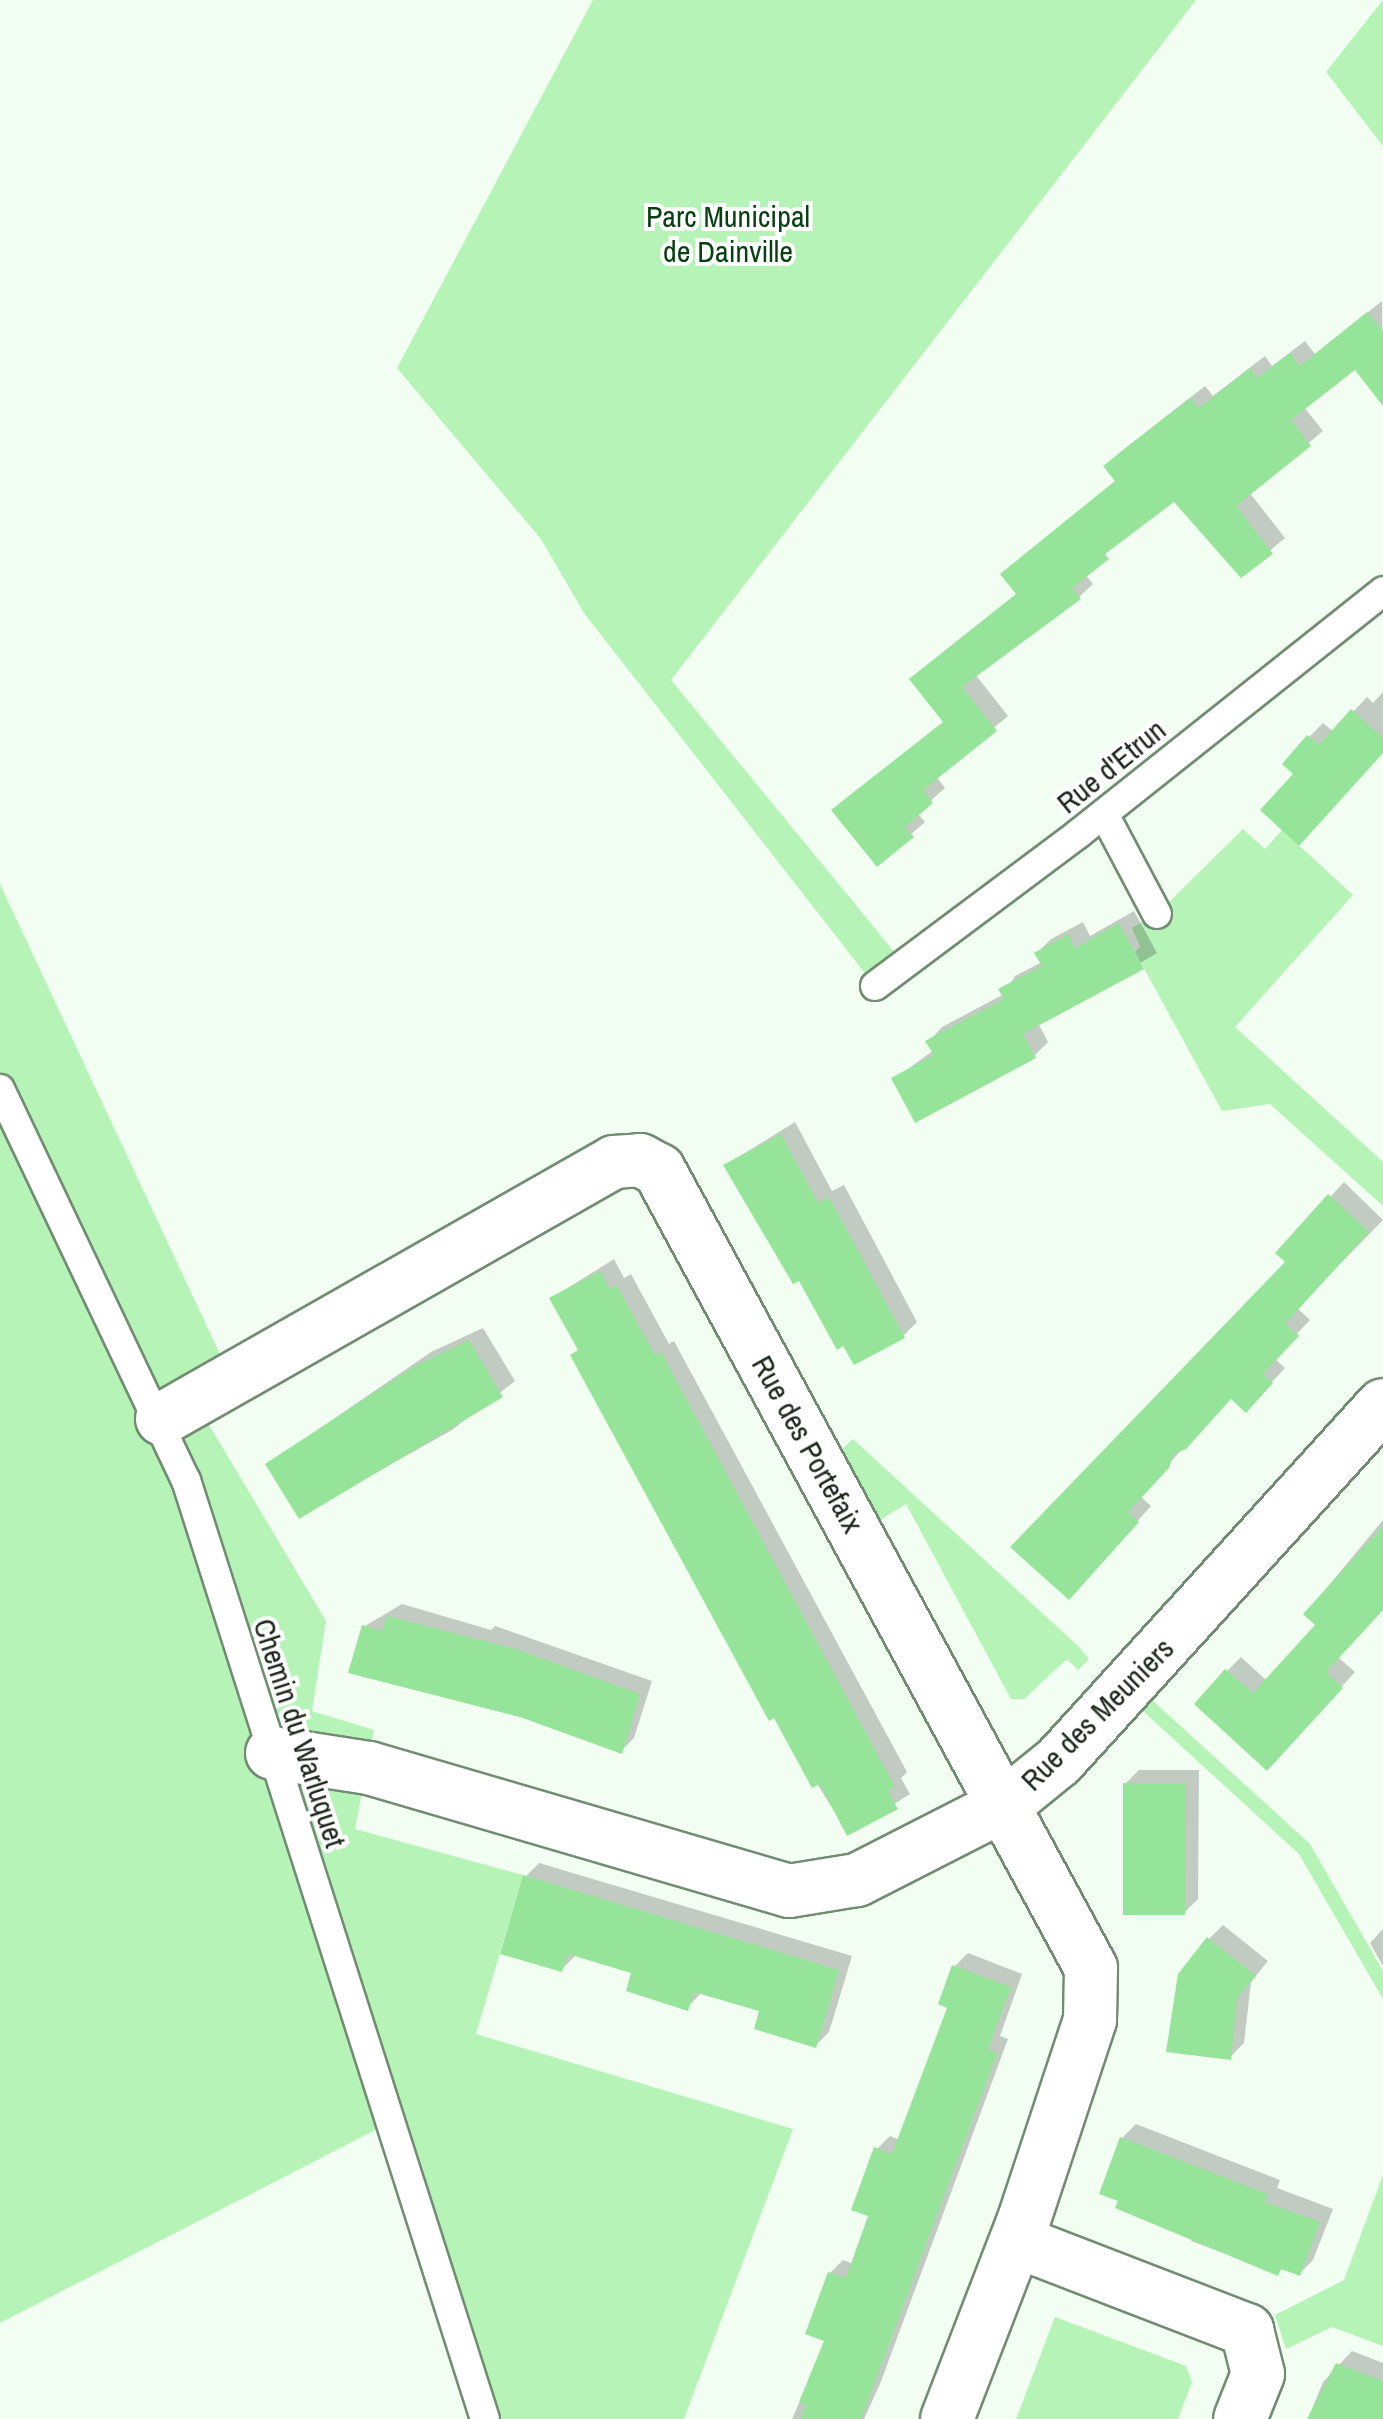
<!DOCTYPE html>
<style>
body{margin:0}
#map{position:relative;width:1383px;height:2419px;overflow:hidden;background:#f2fef2;font-family:"Archivo Narrow",sans-serif}
div>[style]{position:absolute}
.green>*{inset:0;background:#b6f3b7}
.shadow>*{inset:0;background:#0003}
.building>*{inset:0;background:#95e499}
.roads{filter:drop-shadow(2px 0 #718c72) drop-shadow(-2px 0 #718c72) drop-shadow(0 2px #718c72) drop-shadow(0 -2px #718c72)}
.service>*{height:28px;margin:-14px;padding:0 14px;transform-origin:14px;border-radius:14px;background:#fff}
.minor>*{height:52px;margin:-26px;padding:0 26px;transform-origin:26px;border-radius:26px;background:#fff}
span{translate:-50% -50%;white-space:nowrap;text-align:center;line-height:1.15;-webkit-text-stroke:8px #fff;paint-order:stroke}
.park-label{font-size:30px;color:#074011}
.street-label{font-size:30px;color:#1b261b}
</style>
<div id="map">
<div class="green">
<div style="clip-path:polygon(593px 0,1196px 0,671px 680px,905px 965px,875px 986px,584px 613px,541px 539px,397px 368px)"></div>
<div style="clip-path:polygon(1383px 0,1383px 146px,1326px 72px)"></div>
<div style="clip-path:polygon(1243px 829px,1265px 849px,1282px 830px,1353px 895px,1235px 1027px,1383px 1162px,1383px 1206px,1270px 1104px,1222px 1111px,1135px 952px,1140px 947px,1132px 928px,1157px 914px)"></div>
<div style="clip-path:polygon(0 884px,233px 1382px,196px 1403px,326px 1621px,312px 1711px,374px 1730px,355px 1829px,523px 1875px,476px 2034px,793px 2129px,684px 2419px,485px 2419px,391px 2122px,0 2323px)"></div>
<div style="clip-path:polygon(853px 1439px,1079px 1647px,1089px 1659px,1078px 1670px,1067px 1659px,1024px 1699px,1011px 1699px,906px 1504px,870px 1526px,833px 1457px)"></div>
<div style="clip-path:polygon(1152px 1700px,1310px 1844px,1383px 1971px,1383px 1999px,1299px 1854px,1143px 1711px)"></div>
<div style="clip-path:polygon(1383px 2175px,1383px 2346px,1332px 2327px,1286px 2349px,1275px 2315px,1344px 2280px)"></div>
<div style="clip-path:polygon(1055px 2317px,1186px 2366px,1192px 2382px,1178px 2419px,1016px 2419px)"></div>
</div>
<div class="shadow">
<div style="clip-path:polygon(1382px 301px,1383px 392px,1356px 367px,1304px 407px,1323px 431px,1249px 492px,1285px 538px,1241px 575px,1174px 498px,1118px 541px,1085px 574px,1093px 584px,1079px 597px,975px 674px,1008px 716px,936px 776px,945px 788px,917px 813px,925px 822px,877px 864px,945px 721px,912px 680px,1018px 593px,1003px 574px,1117px 480px,1106px 466px,1119px 453px,1205px 386px,1213px 396px,1265px 356px,1272px 366px,1305px 341px,1315px 354px)"></div>
<div style="clip-path:polygon(1383px 692px,1383px 751px,1297px 774px,1309px 737px,1323px 723px,1334px 732px,1367px 697px,1373px 703px)"></div>
<div style="clip-path:polygon(1134px 911px,1157px 953px,1038px 1023px,1048px 1042px,1034px 1056px,894px 1079px,934px 1050px,929px 1041px,942px 1027px,1004px 994px,1015px 976px,1042px 962px,1037px 953px,1051px 939px,1083px 922px,1090px 936px)"></div>
<div style="clip-path:polygon(795px 1122px,832px 1191px,844px 1185px,917px 1322px,903px 1336px,800px 1277px,726px 1165px)"></div>
<div style="clip-path:polygon(1344px 1182px,1383px 1220px,1297px 1308px,1310px 1320px,1274px 1358px,1285px 1368px,1260px 1395px,1232px 1396px,1184px 1447px,1140px 1496px,1151px 1506px,1082px 1583px,1288px 1262px,1279px 1253px)"></div>
<div style="clip-path:polygon(614px 1259px,624px 1278px,631px 1274px,669px 1344px,674px 1341px,907px 1772px,901px 1778px,910px 1794px,848px 1833px,722px 1633px,552px 1298px)"></div>
<div style="clip-path:polygon(483px 1328px,515px 1381px,452px 1430px,299px 1516px,268px 1464px,431px 1352px)"></div>
<div style="clip-path:polygon(1383px 1520px,1383px 1605px,1338px 1657px,1355px 1672px,1281px 1753px,1227px 1671px,1241px 1657px,1267px 1681px,1318px 1625px,1306px 1613px)"></div>
<div style="clip-path:polygon(402px 1604px,491px 1630px,495px 1626px,652px 1681px,634px 1738px,621px 1751px,365px 1626px)"></div>
<div style="clip-path:polygon(1139px 1770px,1199px 1770px,1198px 1899px,1184px 1913px,1125px 1784px)"></div>
<div style="clip-path:polygon(539px 1863px,852px 1956px,829px 2032px,816px 2045px,762px 2009px,702px 1992px,687px 2008px,634px 1972px,577px 1954px,562px 1969px,526px 1876px)"></div>
<div style="clip-path:polygon(1223px 1925px,1268px 1961px,1251px 1982px,1244px 2043px,1230px 2057px,1209px 1939px)"></div>
<div style="clip-path:polygon(1383px 1929px,1383px 1966px,1370px 1943px)"></div>
<div style="clip-path:polygon(968px 1953px,1022px 1974px,1000px 2036px,1008px 2039px,880px 2384px,864px 2419px,792px 2419px,827px 2339px,830px 2273px,843px 2260px,854px 2264px,872px 2215px,877px 2149px,890px 2136px,900px 2140px,950px 2007px,955px 1966px)"></div>
<div style="clip-path:polygon(1136px 2124px,1280px 2180px,1277px 2188px,1333px 2209px,1313px 2260px,1299px 2274px,1284px 2267px,1278px 2273px,1191px 2241px,1193px 2236px,1122px 2200px,1122px 2138px)"></div>
<div style="clip-path:polygon(1352px 2351px,1383px 2363px,1383px 2419px,1308px 2419px,1323px 2382px)"></div>
</div>
<div class="building">
<div style="clip-path:polygon(1367px 312px,1383px 331px,1383px 406px,1355px 370px,1291px 420px,1311px 446px,1236px 506px,1273px 554px,1241px 578px,1174px 502px,1105px 554px,1109px 559px,1072px 588px,1081px 599px,962px 687px,997px 731px,923px 790px,933px 803px,905px 827px,914px 837px,877px 867px,831px 810px,943px 722px,909px 679px,1016px 594px,1000px 574px,1115px 481px,1103px 466px,1190px 398px,1199px 408px,1250px 368px,1257px 378px,1290px 353px,1300px 366px)"></div>
<div style="clip-path:polygon(1351px 709px,1383px 738px,1383px 753px,1299px 846px,1260px 810px,1293px 774px,1282px 764px,1307px 735px,1319px 745px)"></div>
<div style="clip-path:polygon(1119px 923px,1144px 969px,1023px 1034px,1036px 1058px,915px 1123px,891px 1078px,934px 1055px,925px 1041px,1004px 999px,998px 989px,1042px 966px,1034px 953px,1068px 934px,1075px 948px)"></div>
<div style="clip-path:polygon(781px 1134px,818px 1203px,829px 1197px,905px 1338px,854px 1365px,843px 1346px,837px 1350px,799px 1281px,793px 1284px,723px 1165px)"></div>
<div style="clip-path:polygon(1328px 1194px,1369px 1232px,1285px 1324px,1299px 1336px,1263px 1374px,1273px 1383px,1246px 1413px,1231px 1399px,1186px 1449px,1174px 1454px,1169px 1468px,1128px 1512px,1139px 1522px,1069px 1600px,1010px 1547px,1285px 1262px,1275px 1253px)"></div>
<div style="clip-path:polygon(600px 1271px,610px 1289px,617px 1286px,655px 1355px,661px 1352px,895px 1787px,888px 1791px,898px 1809px,847px 1836px,820px 1784px,812px 1788px,774px 1718px,769px 1721px,570px 1355px,578px 1350px,549px 1298px)"></div>
<div style="clip-path:polygon(469px 1340px,503px 1397px,299px 1519px,265px 1464px,415px 1366px)"></div>
<div style="clip-path:polygon(1383px 1526px,1383px 1610px,1326px 1672px,1343px 1688px,1267px 1771px,1194px 1704px,1225px 1669px,1253px 1693px,1315px 1625px,1303px 1614px)"></div>
<div style="clip-path:polygon(387px 1616px,516px 1649px,640px 1694px,622px 1754px,520px 1717px,348px 1673px,362px 1625px,382px 1631px)"></div>
<div style="clip-path:polygon(1123px 1783px,1186px 1783px,1185px 1915px,1123px 1915px)"></div>
<div style="clip-path:polygon(523px 1875px,839px 1970px,816px 2048px,754px 2029px,759px 2011px,694px 1992px,688px 2011px,626px 1991px,631px 1973px,568px 1954px,562px 1972px,500px 1954px)"></div>
<div style="clip-path:polygon(1207px 1937px,1256px 1976px,1237px 1998px,1231px 2060px,1166px 2052px,1178px 1974px)"></div>
<div style="clip-path:polygon(952px 1965px,1011px 1987px,988px 2049px,997px 2053px,861px 2419px,801px 2419px,806px 2404px,799px 2402px,824px 2341px,805px 2334px,828px 2272px,846px 2278px,868px 2216px,851px 2210px,874px 2147px,892px 2154px,947px 2008px,938px 2004px)"></div>
<div style="clip-path:polygon(1120px 2137px,1268px 2194px,1265px 2202px,1320px 2222px,1300px 2276px,1281px 2269px,1278px 2276px,1115px 2208px,1118px 2201px,1099px 2194px)"></div>
<div style="clip-path:polygon(1336px 2363px,1383px 2381px,1383px 2419px,1307px 2419px)"></div>
</div>
<div class="roads">
<div class="service">
<div style="left:1104px;top:814px;width:113px;rotate:62.1deg"></div>
<div style="left:875px;top:986px;width:254px;rotate:-36.8deg"></div>
<div style="left:1078px;top:834px;width:390px;rotate:-38.5deg"></div>
<div style="left:0;top:1089px;width:433px;rotate:64.6deg"></div>
<div style="left:186px;top:1480px;width:985px;rotate:72.34deg"></div>
</div>
<div class="minor">
<div style="left:162px;top:1419px;width:520px;rotate:-29.62deg"></div>
<div style="left:614px;top:1162px;width:26px;rotate:-4deg"></div>
<div style="left:640px;top:1160px;width:21px;rotate:28deg"></div>
<div style="left:659px;top:1170px;width:907px;rotate:61.57deg"></div>
<div style="left:1091px;top:1968px;width:52px;rotate:91.1deg"></div>
<div style="left:1090px;top:2020px;width:213px;rotate:108.3deg"></div>
<div style="left:1023px;top:2222px;width:211px;rotate:111.1deg"></div>
<div style="left:272px;top:1753px;width:98px;rotate:8.8deg"></div>
<div style="left:369px;top:1768px;width:438px;rotate:16.3deg"></div>
<div style="left:789px;top:1891px;width:69px;rotate:-9.2deg"></div>
<div style="left:857px;top:1880px;width:167px;rotate:-27deg"></div>
<div style="left:1006px;top:1804px;width:68px;rotate:-39.1deg"></div>
<div style="left:1059px;top:1761px;width:481px;rotate:-47.7deg"></div>
<div style="left:1016px;top:2241px;width:248px;rotate:21.1deg"></div>
<div style="left:1247px;top:2330px;width:45px;rotate:76deg"></div>
<div style="left:1258px;top:2374px;width:48px;rotate:111.8deg"></div>
</div>
</div>
<div class="park-label">
<span style="left:728px;top:233px">Parc Municipal<br>de Dainville</span>
</div>
<div class="street-label">
<span style="left:1111px;top:766px;rotate:-39deg">Rue d'Etrun</span>
<span style="left:808px;top:1444px;rotate:61deg">Rue des Portefaix</span>
<span style="left:1097px;top:1714px;rotate:-45deg">Rue des Meuniers</span>
<span style="left:300px;top:1733px;rotate:72deg">Chemin du Warluquet</span>
</div>
</div>
